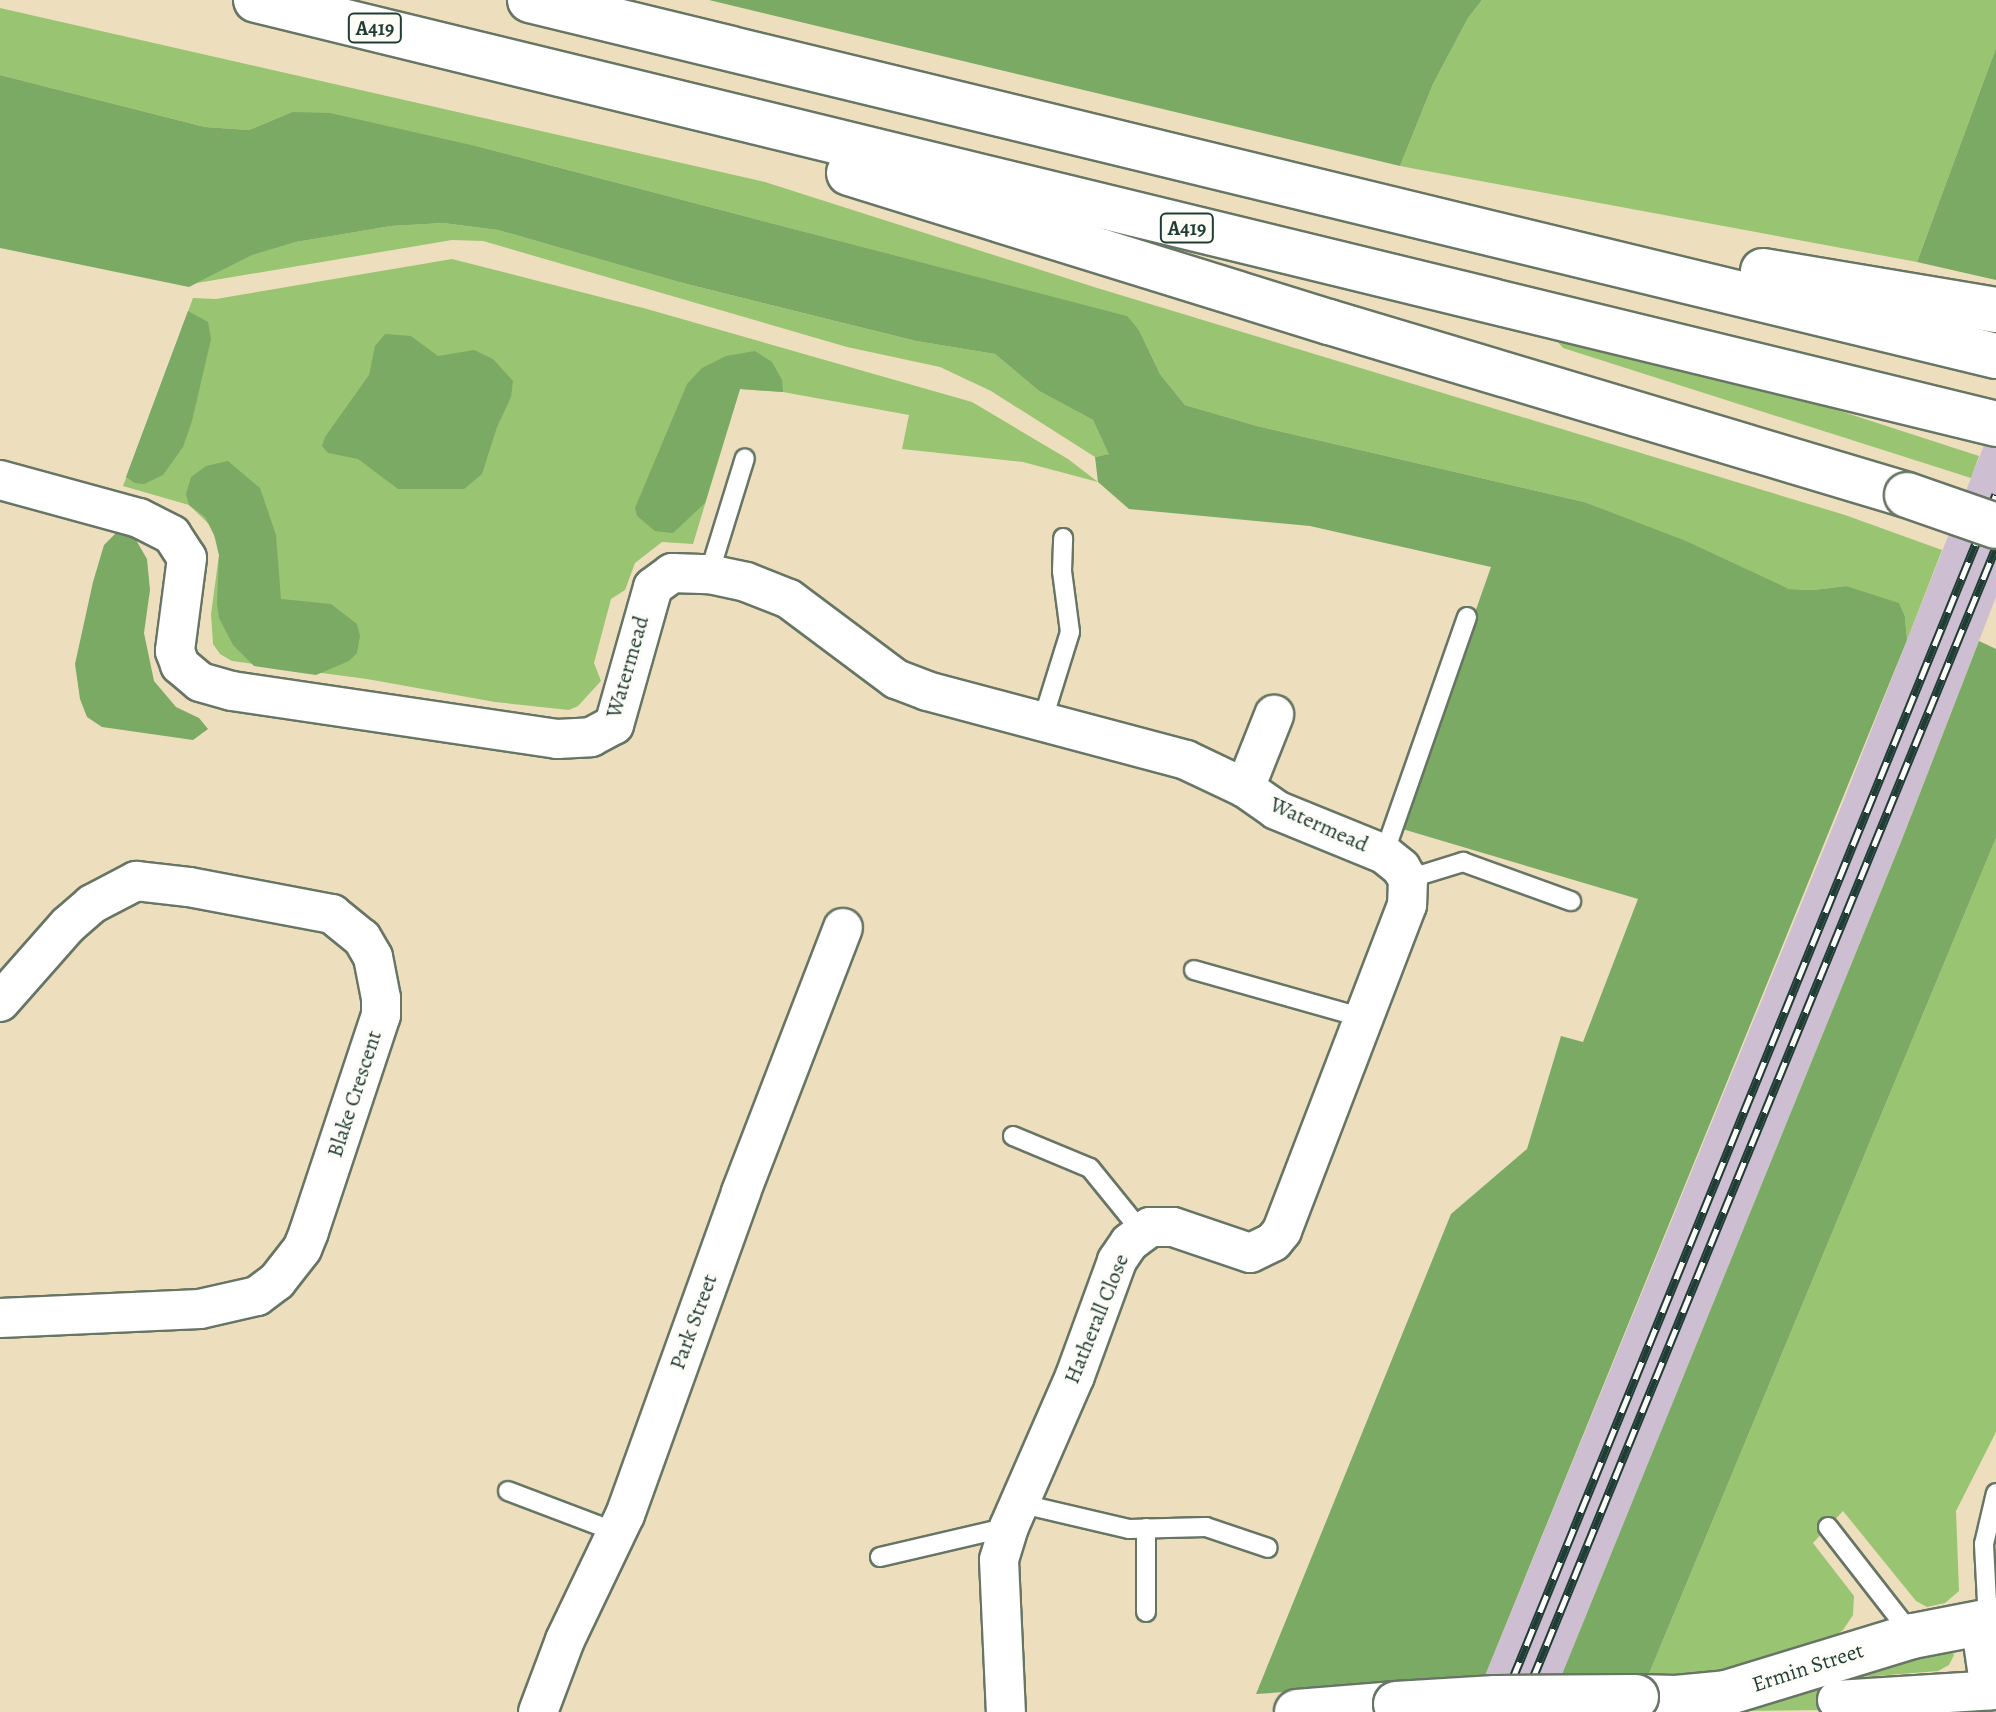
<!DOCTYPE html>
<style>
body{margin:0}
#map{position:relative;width:1996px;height:1712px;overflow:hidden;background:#eddfbe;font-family:Alegreya,serif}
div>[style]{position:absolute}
.industrial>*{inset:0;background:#cebed1}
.green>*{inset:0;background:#99c472}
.forest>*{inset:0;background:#7aaa64}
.roads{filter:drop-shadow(2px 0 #677664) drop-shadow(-2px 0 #677664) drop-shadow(0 2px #677664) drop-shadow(0 -2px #677664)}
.lane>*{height:18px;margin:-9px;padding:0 9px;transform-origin:9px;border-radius:9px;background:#fff}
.street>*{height:38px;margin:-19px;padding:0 19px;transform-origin:19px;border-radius:19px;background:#fff}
.secondary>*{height:44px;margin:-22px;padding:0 22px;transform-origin:22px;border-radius:22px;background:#fff}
.highway>*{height:44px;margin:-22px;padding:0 22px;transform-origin:22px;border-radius:22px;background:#fff}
.rail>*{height:9px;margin-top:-4.5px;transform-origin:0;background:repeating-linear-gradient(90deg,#fdfcf7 0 18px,#1f3d34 0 36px);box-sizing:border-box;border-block:2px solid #1f3d34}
.bridges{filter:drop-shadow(2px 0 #677664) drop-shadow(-2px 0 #677664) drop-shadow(0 2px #677664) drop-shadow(0 -2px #677664)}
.secondary-bridge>*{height:44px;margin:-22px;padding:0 22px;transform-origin:22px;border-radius:22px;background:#fff}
.highway-bridge>*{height:44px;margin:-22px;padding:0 22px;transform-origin:22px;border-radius:22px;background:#fff}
span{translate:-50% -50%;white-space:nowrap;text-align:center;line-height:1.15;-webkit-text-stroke:7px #fdfcf7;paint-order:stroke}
.shield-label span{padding:2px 6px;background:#fdfcf7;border:2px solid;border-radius:6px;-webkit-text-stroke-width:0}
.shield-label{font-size:20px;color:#1f3d34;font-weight:700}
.street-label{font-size:22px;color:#1f3d34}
</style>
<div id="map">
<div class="industrial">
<div style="clip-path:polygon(1996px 415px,1996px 597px,1901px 842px,1547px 1712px,1484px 1678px,1841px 807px)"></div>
</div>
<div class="green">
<div style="clip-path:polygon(1482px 0,1996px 0,1996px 48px,1917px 262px,1400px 166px,1433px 84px,1468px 18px)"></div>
<div style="clip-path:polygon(0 8px,765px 182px,1094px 287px,1845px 515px,1942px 550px,1907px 640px,1905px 617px,1846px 586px,1813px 590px,1789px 589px,1584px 502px,1257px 426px,1185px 405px,1160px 374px,1139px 330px,1126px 316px,484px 148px,292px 112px,249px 130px,205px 127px,0 75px)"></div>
<div style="clip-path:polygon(443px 223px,498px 230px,679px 282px,916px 341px,995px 354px,1039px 391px,1093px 420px,1110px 454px,1095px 457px,991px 391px,940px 367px,847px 347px,483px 241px,452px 240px,197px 283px,251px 255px,296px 242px,391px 226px)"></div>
<div style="clip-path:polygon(452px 259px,647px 309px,972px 402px,1068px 459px,1098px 482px,1023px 462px,902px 449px,909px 415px,783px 392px,740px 389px,693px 544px,662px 542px,635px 563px,625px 590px,611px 599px,594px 663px,601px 681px,578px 706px,569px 710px,495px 702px,367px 679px,232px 661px,220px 654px,213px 644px,211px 614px,219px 555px,212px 527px,189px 505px,123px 486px,193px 298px,216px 299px)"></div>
<div style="clip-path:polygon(1556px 340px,1656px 361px,1834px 409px,1979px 456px,1971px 478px,1563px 348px)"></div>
<div style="clip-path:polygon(1996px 838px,1996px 1432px,1956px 1511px,1959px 1591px,1945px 1603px,1927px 1607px,1916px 1601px,1843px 1511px,1813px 1543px,1854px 1596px,1853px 1615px,1843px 1630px,1832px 1638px,1687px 1679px,1646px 1681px)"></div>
<div style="clip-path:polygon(1951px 1648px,1954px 1655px,1949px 1665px,1938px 1671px,1863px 1677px,1835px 1686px,1825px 1710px,1653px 1712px)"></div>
</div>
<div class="forest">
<div style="clip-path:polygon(709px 0,1482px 0,1468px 18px,1433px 84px,1400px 166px)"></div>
<div style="clip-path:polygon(1996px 48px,1996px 280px,1917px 262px)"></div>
<div style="clip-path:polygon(0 75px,205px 127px,249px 130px,292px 112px,330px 113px,484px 148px,1127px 316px,1139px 330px,1160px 374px,1185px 405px,1257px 426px,1584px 502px,1686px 541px,1789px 589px,1813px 590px,1846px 586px,1899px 603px,1905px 617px,1907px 640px,1484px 1678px,1256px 1694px,1451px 1214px,1527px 1149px,1561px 1036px,1583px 1042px,1638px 899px,1399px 828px,1491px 567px,1310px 526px,1129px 509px,1098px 482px,1095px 457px,1109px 454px,1093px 420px,1039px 391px,995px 354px,916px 341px,679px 282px,498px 230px,443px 223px,391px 226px,296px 242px,252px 255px,189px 287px,0 248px)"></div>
<div style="clip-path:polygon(188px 311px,208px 322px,211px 339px,192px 421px,183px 447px,163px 475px,144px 484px,135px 483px,126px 477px)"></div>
<div style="clip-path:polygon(385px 334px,411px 336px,438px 356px,474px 350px,493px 359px,513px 381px,511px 397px,497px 427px,482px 474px,464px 489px,398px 489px,358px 459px,328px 453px,322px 446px,325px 437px,369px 375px,375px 346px)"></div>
<div style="clip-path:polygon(755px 351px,772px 362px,782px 380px,783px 392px,740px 389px,705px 503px,673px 533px,655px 531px,637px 516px,635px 508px,687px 384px,702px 368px,726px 356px)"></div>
<div style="clip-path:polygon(228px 461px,260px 488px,276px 535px,281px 599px,331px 604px,357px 624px,360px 636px,357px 653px,349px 661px,316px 675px,274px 669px,254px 666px,233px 645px,219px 618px,217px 604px,219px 555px,215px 537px,205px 517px,189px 505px,186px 494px,191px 477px,206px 466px)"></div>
<div style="clip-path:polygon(118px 531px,136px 540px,147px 559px,150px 590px,144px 633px,154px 681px,176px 707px,199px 718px,208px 729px,193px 740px,102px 727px,87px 717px,80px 699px,75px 664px,93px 582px,104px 545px)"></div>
<div style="clip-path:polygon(1979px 641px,1996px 649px,1996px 838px,1646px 1681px,1561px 1677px,1901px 842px)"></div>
</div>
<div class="roads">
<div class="lane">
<div style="left:709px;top:574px;width:121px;rotate:-72.8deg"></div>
<div style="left:1042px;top:722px;width:94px;rotate:-72.7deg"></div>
<div style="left:1070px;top:632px;width:62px;rotate:-97.5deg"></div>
<div style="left:1062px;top:571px;width:33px;rotate:-88deg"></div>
<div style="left:1384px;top:854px;width:251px;rotate:-70.7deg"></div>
<div style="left:1408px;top:879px;width:58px;rotate:-17.2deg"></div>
<div style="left:1463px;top:862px;width:115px;rotate:19.9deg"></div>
<div style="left:1194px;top:970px;width:177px;rotate:15.8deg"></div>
<div style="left:1013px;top:1136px;width:83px;rotate:22.6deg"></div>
<div style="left:1090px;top:1168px;width:81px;rotate:51deg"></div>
<div style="left:508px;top:1491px;width:116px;rotate:20.8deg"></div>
<div style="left:1018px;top:1503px;width:114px;rotate:13.2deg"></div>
<div style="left:1129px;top:1529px;width:77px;rotate:-1.5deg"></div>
<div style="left:1206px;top:1527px;width:65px;rotate:18.7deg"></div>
<div style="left:1828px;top:1527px;width:138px;rotate:52.1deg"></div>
<div style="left:1146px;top:1528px;width:84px;rotate:90deg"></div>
<div style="left:880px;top:1557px;width:132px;rotate:-13.1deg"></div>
<div style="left:1988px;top:1621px;width:77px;rotate:-93deg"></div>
<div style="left:1984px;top:1544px;width:52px;rotate:-76.8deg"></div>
</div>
<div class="street">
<div style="left:0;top:480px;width:144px;rotate:15.3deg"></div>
<div style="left:139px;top:518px;width:37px;rotate:27deg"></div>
<div style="left:172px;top:535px;width:27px;rotate:57deg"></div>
<div style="left:187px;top:558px;width:94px;rotate:97.4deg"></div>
<div style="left:175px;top:651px;width:15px;rotate:70deg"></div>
<div style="left:180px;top:665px;width:26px;rotate:40deg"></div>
<div style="left:200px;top:682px;width:33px;rotate:16deg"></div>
<div style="left:232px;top:691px;width:329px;rotate:8.4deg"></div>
<div style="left:557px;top:739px;width:34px;rotate:-3deg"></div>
<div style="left:591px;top:737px;width:26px;rotate:-28deg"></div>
<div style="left:614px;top:725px;width:143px;rotate:-74.2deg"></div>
<div style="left:653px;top:587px;width:24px;rotate:-36deg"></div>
<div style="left:672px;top:573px;width:37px;rotate:2deg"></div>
<div style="left:709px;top:574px;width:38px;rotate:12deg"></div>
<div style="left:746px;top:582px;width:46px;rotate:21.6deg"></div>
<div style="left:789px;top:599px;width:134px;rotate:36.8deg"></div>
<div style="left:896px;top:679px;width:33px;rotate:21deg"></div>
<div style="left:927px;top:691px;width:268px;rotate:14.9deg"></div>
<div style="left:1186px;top:760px;width:65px;rotate:25.4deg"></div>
<div style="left:1245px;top:788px;width:38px;rotate:35deg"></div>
<div style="left:1276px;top:810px;width:117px;rotate:22.2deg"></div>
<div style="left:1384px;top:854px;width:22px;rotate:39deg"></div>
<div style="left:1401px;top:868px;width:13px;rotate:58deg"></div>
<div style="left:1408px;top:879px;width:26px;rotate:92deg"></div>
<div style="left:1407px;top:905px;width:349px;rotate:111deg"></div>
<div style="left:1282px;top:1231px;width:14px;rotate:129deg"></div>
<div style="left:1273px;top:1242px;width:25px;rotate:154deg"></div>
<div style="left:1250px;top:1253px;width:81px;rotate:-161.3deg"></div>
<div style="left:1173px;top:1227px;width:23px;rotate:180deg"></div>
<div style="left:1150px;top:1227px;width:26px;rotate:143deg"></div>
<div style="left:1129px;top:1243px;width:22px;rotate:124deg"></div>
<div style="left:1117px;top:1261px;width:122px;rotate:110.1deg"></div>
<div style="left:1075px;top:1376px;width:165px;rotate:113.6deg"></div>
<div style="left:1009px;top:1527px;width:34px;rotate:107deg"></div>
<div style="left:999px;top:1560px;width:152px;rotate:87.4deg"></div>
<div style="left:1245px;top:788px;width:79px;rotate:-68.3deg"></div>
<div style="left:0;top:1002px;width:103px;rotate:-48.6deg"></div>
<div style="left:68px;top:925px;width:32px;rotate:-41deg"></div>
<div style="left:92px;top:904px;width:50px;rotate:-27.6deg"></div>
<div style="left:136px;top:881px;width:53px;rotate:6.5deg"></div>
<div style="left:189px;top:887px;width:146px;rotate:10.7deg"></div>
<div style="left:332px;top:914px;width:38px;rotate:39deg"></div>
<div style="left:362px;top:938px;width:22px;rotate:60deg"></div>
<div style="left:373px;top:957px;width:42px;rotate:79deg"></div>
<div style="left:381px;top:998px;width:17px;rotate:90deg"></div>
<div style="left:381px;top:1015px;width:229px;rotate:108.4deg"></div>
<div style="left:309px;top:1232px;width:18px;rotate:112deg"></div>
<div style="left:302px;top:1249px;width:41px;rotate:128deg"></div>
<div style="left:277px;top:1281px;width:25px;rotate:143deg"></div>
<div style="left:257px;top:1296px;width:58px;rotate:167.2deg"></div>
<div style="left:200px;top:1309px;width:200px;rotate:177.4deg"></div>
<div style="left:1980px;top:1622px;width:69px;rotate:81.6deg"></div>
<div style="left:1837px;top:1700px;width:159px;rotate:-3.6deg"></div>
<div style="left:538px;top:1712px;width:77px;rotate:-69.4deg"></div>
<div style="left:565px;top:1640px;width:139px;rotate:-64.4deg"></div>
<div style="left:625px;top:1515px;width:343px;rotate:-70.2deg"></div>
<div style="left:741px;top:1192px;width:283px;rotate:-68.9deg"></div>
</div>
<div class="secondary">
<div style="left:1636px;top:1697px;width:40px;rotate:1.4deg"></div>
<div style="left:1676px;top:1698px;width:50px;rotate:-5.7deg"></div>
<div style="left:1726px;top:1693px;width:195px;rotate:-17deg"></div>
<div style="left:1913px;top:1636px;width:85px;rotate:-10.9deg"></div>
<div style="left:1297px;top:1712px;width:99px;rotate:-4.6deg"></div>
</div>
<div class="highway">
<div style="left:256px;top:0;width:1791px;rotate:13.69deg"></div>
<div style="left:530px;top:0;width:1509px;rotate:13.65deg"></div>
<div style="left:849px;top:173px;width:503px;rotate:17.25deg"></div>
<div style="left:1329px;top:322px;width:603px;rotate:16.66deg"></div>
<div style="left:1763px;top:271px;width:236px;rotate:9.5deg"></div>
</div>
</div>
<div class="rail">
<div style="left:1499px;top:1712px;width:1315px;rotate:-67.8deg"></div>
<div style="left:1519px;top:1712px;width:1259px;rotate:-67.73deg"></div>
</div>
<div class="bridges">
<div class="secondary-bridge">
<div style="left:1396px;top:1704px;width:99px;rotate:-3.5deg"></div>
<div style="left:1495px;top:1698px;width:141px;rotate:-0.4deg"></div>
</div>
<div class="highway-bridge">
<div style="left:1907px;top:495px;width:94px;rotate:19.2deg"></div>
</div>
</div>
<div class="shield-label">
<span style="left:375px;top:28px">A419</span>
<span style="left:1187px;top:228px">A419</span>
</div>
<div class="street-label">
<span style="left:628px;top:667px;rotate:-74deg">Watermead</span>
<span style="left:1319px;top:825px;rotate:24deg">Watermead</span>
<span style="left:355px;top:1094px;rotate:-72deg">Blake Crescent</span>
<span style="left:1097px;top:1319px;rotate:-68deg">Hatherall Close</span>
<span style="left:694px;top:1322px;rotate:-70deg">Park Street</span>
<span style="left:1808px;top:1668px;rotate:-18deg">Ermin Street</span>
</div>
</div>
